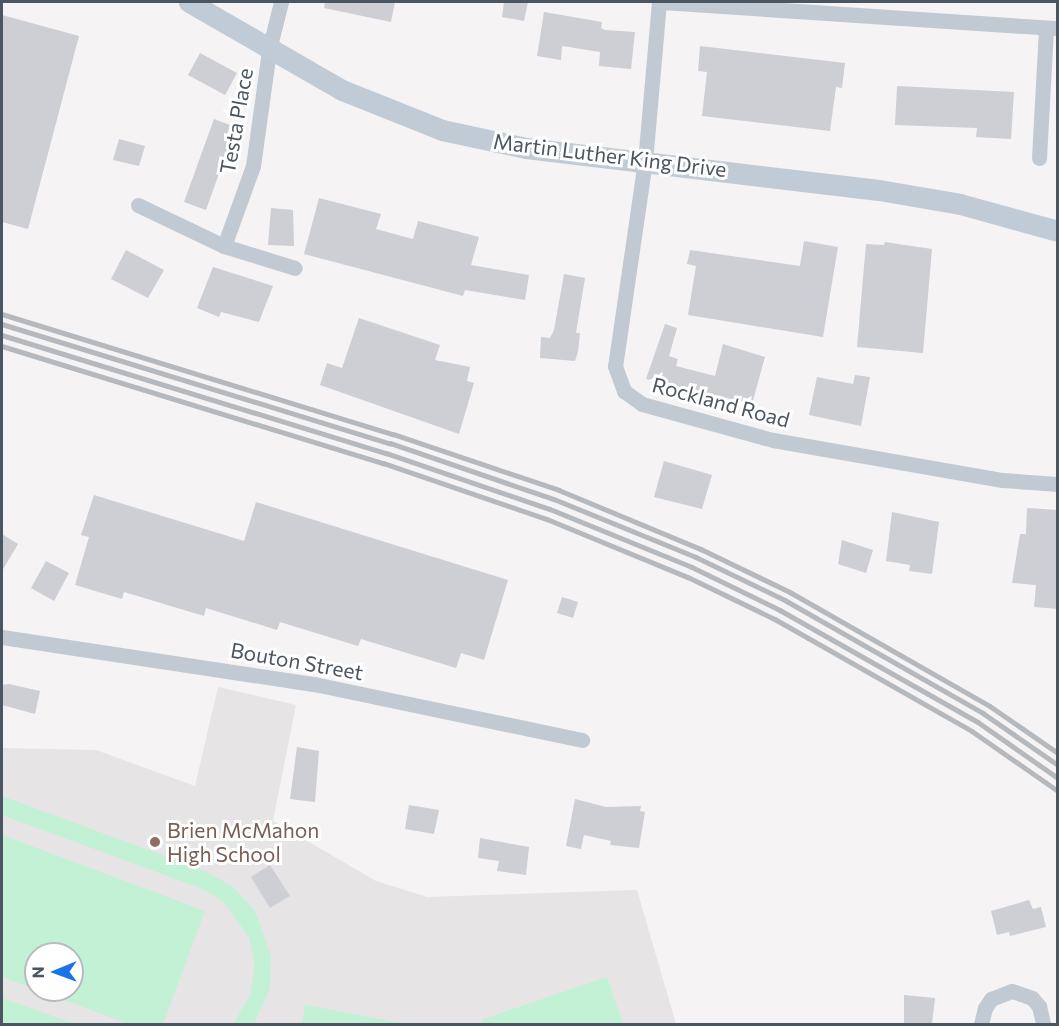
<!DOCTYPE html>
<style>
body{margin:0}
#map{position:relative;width:1059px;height:1026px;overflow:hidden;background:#f5f3f3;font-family:Commissioner,sans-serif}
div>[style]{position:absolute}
.education>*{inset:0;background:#e6e4e5}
.green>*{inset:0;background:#c3f1d5}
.building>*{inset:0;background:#cdcfd5}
.minor>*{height:15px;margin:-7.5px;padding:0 7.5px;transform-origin:7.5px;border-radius:7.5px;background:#c1cad2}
.secondary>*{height:21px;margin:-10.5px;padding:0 10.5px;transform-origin:10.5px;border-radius:10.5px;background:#c1cbd6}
.rail>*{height:4.5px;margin:-2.25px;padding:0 2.25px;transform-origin:2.25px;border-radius:2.25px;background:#b5b8bd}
.dots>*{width:16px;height:16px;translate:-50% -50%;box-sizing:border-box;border:3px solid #fff;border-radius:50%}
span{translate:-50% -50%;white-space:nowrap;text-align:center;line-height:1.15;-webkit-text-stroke:6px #fff;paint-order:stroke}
.street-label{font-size:21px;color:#4a5661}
.education-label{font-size:21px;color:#785e54}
.left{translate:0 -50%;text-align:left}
.frame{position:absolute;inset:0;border:3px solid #4a5661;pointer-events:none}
.north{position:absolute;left:24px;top:942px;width:60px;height:60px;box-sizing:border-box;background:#fff;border:2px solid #b7bbc0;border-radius:50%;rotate:269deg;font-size:16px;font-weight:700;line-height:24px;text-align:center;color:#4a5661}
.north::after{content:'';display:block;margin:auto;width:21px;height:27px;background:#1a73e8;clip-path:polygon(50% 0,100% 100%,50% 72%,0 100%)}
</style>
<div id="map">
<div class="education">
<div style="clip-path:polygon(evenodd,218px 687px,296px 705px,273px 821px,376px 881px,427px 897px,637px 890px,676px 1024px,2px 1024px,2px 748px,96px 750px,195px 786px,218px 687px,36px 954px,72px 954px,72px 990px,36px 990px,36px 954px)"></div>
</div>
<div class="green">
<div style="clip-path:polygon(2px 796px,205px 871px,233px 887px,255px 911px,271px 956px,270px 988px,254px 1024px,233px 1024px,250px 996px,255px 966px,249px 937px,223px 901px,200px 888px,2px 815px)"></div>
<div style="clip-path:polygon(evenodd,2px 835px,205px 911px,163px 1024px,129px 1024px,2px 977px,2px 835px,36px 954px,72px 954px,72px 990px,36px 990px,36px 954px)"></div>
<div style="clip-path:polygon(607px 977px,623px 1024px,483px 1024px,481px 1020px)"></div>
<div style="clip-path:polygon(2px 998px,75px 1024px,7px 1024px,2px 1022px)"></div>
<div style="clip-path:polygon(305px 1005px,407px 1024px,302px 1024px)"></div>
</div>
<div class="building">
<div style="clip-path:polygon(325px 2px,395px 2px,391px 22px,324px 8px)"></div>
<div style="clip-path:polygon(504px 2px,528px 2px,524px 21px,502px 17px)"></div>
<div style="clip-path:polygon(544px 12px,602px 22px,601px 28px,605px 30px,635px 32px,631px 69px,599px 66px,600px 52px,562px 46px,561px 60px,537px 56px)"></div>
<div style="clip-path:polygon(2px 15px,79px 36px,28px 229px,2px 222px)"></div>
<div style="clip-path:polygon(700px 46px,845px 63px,842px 88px,836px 87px,830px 131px,702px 116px,707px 72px,698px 71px)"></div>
<div style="clip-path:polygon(200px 53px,237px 73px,225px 95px,188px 75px)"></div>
<div style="clip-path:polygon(897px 86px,1014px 92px,1011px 139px,976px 137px,977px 128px,895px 125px)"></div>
<div style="clip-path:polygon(214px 119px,230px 125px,226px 138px,231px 140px,206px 210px,184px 202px)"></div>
<div style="clip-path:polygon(119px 139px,145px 146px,139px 166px,113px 160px)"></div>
<div style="clip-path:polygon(319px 198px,381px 214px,376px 229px,413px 239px,418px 221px,479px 237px,471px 265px,529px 275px,525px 300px,465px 290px,463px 296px,304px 254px)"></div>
<div style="clip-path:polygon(271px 208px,293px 210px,294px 246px,268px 245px)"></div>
<div style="clip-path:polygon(804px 241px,838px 247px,823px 337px,688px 315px,696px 266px,687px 264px,690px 250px,800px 266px)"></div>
<div style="clip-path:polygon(885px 242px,932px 249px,923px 353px,857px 347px,866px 244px,884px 245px)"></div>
<div style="clip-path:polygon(126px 250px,164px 270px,148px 298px,111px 279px)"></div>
<div style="clip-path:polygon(213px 267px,273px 286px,259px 322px,221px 312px,219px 317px,197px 308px)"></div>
<div style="clip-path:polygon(564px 274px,585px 278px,576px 333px,580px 333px,578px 352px,575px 361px,540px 358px,541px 337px,550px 338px,554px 330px)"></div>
<div style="clip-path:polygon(359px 318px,440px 345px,435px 360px,470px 367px,467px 381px,474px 383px,459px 434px,320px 385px,327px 363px,342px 368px)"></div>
<div style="clip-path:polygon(665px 324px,677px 328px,669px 356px,678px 359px,676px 366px,715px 376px,723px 344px,765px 357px,752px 404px,646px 379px)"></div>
<div style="clip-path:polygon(855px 375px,870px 377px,861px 426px,809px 415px,817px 377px,853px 384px)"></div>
<div style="clip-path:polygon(664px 461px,712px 475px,702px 509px,654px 497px)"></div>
<div style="clip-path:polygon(94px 495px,244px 541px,256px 502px,508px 580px,484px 660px,461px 653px,456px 668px,361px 639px,358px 646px,280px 622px,277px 630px,206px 608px,204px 616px,124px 592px,122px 599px,75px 585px,89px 537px,81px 535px)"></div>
<div style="clip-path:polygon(1027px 508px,1058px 510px,1058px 609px,1034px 607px,1036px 585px,1012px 583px,1020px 534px,1026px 534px)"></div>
<div style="clip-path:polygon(892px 512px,939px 522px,932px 574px,909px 571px,910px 565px,886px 561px)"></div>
<div style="clip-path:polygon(2px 534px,18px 544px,2px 571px)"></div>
<div style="clip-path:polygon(842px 540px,873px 550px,866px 573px,838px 564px)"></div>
<div style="clip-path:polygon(46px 561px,69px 573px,54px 601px,31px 588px)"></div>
<div style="clip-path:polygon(562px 597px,578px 602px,573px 618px,557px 613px)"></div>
<div style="clip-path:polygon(9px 684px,40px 691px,35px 714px,2px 705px,2px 685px)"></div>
<div style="clip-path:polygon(297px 747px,319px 751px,315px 802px,290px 799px)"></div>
<div style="clip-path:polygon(575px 799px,606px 807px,641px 806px,640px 811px,645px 812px,639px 848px,610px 845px,611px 841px,584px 835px,581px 849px,566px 846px)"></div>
<div style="clip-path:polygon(409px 805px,439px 810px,434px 834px,405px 829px)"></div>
<div style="clip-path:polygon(480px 838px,529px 847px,526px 875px,497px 871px,499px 861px,478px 858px)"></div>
<div style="clip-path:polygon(270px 865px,290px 896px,270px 908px,251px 877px)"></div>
<div style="clip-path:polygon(1029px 900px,1033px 909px,1041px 907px,1046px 927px,1010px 936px,1009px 932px,997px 935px,991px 911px)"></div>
<div style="clip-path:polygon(904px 995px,935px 998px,932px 1024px,904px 1024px)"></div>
</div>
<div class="minor">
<div style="left:659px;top:2px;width:160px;rotate:95deg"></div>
<div style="left:645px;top:161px;width:207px;rotate:98.3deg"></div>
<div style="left:615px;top:366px;width:27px;rotate:70deg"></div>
<div style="left:624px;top:391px;width:22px;rotate:36deg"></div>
<div style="left:642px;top:404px;width:136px;rotate:15.4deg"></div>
<div style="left:773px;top:440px;width:233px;rotate:9.9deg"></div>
<div style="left:1003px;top:480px;width:55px;rotate:4.2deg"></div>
<div style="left:662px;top:2px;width:397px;rotate:3.8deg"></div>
<div style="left:1039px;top:158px;width:129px;rotate:-86.9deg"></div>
<div style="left:138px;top:205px;width:95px;rotate:25.5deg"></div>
<div style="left:224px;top:246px;width:74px;rotate:17.2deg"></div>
<div style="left:224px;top:246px;width:85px;rotate:-70.1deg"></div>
<div style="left:253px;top:166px;width:117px;rotate:-82.1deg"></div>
<div style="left:269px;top:50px;width:49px;rotate:-76deg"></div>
<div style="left:2px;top:637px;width:316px;rotate:8.6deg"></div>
<div style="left:314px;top:684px;width:274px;rotate:11.8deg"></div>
<div style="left:981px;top:1024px;width:16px;rotate:-76deg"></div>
<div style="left:985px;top:1008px;width:11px;rotate:-56deg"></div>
<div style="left:991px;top:999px;width:22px;rotate:-21deg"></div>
<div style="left:1012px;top:991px;width:21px;rotate:19deg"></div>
<div style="left:1032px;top:998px;width:11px;rotate:49deg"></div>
<div style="left:1039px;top:1006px;width:18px;rotate:77deg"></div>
</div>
<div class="secondary">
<div style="left:189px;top:2px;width:177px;rotate:29.9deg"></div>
<div style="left:342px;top:90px;width:108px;rotate:21.8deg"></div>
<div style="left:442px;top:130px;width:86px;rotate:12.1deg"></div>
<div style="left:526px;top:148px;width:355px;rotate:6.8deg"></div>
<div style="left:879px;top:190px;width:82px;rotate:9.8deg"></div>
<div style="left:960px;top:204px;width:102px;rotate:15.4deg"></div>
</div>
<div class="rail">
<div style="left:2px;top:314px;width:409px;rotate:17.1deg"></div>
<div style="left:393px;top:434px;width:175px;rotate:18.6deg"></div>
<div style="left:559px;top:490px;width:154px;rotate:22.6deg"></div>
<div style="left:701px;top:549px;width:99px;rotate:25.8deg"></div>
<div style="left:790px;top:592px;width:230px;rotate:29.7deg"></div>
<div style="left:990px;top:706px;width:83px;rotate:34.7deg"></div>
<div style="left:2px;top:324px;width:406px;rotate:17.1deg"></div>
<div style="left:390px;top:443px;width:173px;rotate:18.9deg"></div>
<div style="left:554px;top:499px;width:153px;rotate:22.2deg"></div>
<div style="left:696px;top:557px;width:99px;rotate:25.8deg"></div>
<div style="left:785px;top:600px;width:228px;rotate:29.7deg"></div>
<div style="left:983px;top:713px;width:91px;rotate:34.7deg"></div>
<div style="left:2px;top:335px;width:402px;rotate:17.1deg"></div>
<div style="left:386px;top:453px;width:173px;rotate:18.9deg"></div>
<div style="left:550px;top:509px;width:153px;rotate:22.2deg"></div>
<div style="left:692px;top:567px;width:98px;rotate:26deg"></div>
<div style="left:780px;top:610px;width:227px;rotate:29.5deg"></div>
<div style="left:978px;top:722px;width:98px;rotate:35deg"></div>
<div style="left:2px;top:346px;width:399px;rotate:17.1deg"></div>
<div style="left:383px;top:463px;width:173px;rotate:18.9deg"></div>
<div style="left:547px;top:519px;width:152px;rotate:22.4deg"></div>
<div style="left:688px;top:577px;width:97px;rotate:25.8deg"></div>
<div style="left:775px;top:619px;width:227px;rotate:29.6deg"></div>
<div style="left:972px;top:731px;width:105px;rotate:34.9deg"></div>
</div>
<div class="dots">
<div style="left:155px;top:842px;background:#8d6e63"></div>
</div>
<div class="street-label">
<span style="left:236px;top:121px;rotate:-80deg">Testa Place</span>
<span style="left:610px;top:155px;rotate:7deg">Martin Luther King Drive</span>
<span style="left:721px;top:402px;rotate:15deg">Rockland Road</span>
<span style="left:297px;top:661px;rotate:10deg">Bouton Street</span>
</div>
<div class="education-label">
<span class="left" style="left:167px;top:842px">Brien McMahon<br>High School</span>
</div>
<div class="frame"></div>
<div class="north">N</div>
</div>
